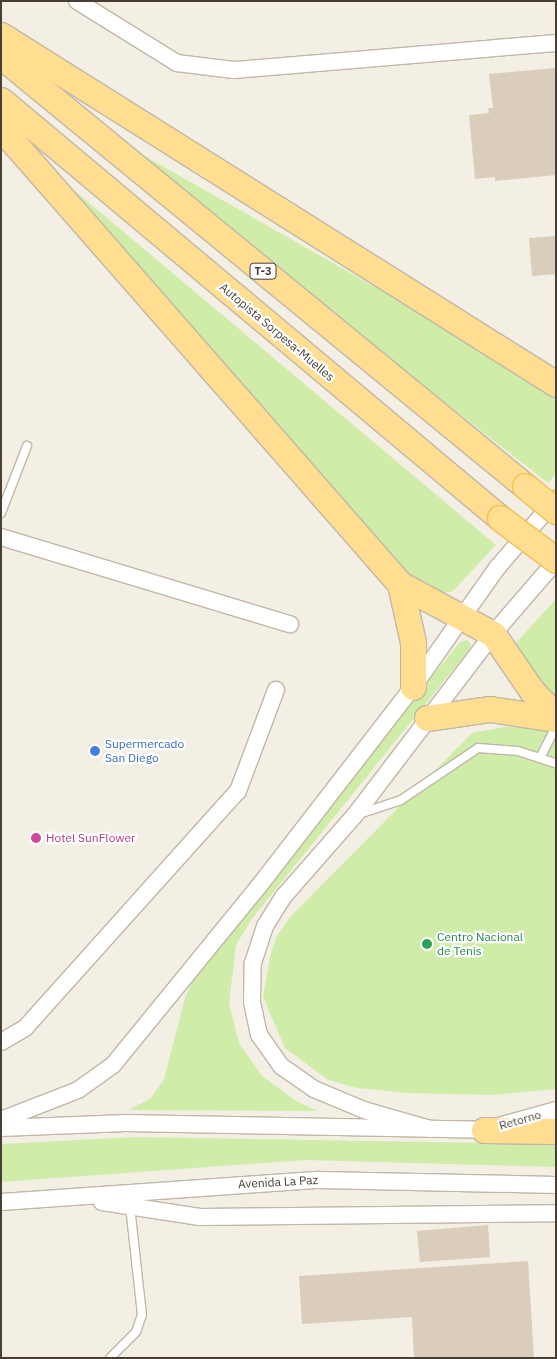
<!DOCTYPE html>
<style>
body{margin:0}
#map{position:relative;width:557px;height:1359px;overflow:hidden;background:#f4efe4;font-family:"IBM Plex Sans",sans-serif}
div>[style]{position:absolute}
.green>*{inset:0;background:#cfeda8}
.building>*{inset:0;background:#dacdbb}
.roads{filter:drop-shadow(1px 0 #c1b7a6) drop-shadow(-1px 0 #c1b7a6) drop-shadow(0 1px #c1b7a6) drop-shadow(0 -1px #c1b7a6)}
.lane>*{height:8px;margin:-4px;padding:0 4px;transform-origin:4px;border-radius:4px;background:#fff}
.street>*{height:16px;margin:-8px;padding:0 8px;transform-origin:8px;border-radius:8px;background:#fff}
.primary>*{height:25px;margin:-12.5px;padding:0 12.5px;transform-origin:12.5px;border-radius:12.5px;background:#ffde92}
.bridges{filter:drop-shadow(1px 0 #f1c055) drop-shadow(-1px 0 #f1c055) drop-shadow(0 1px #f1c055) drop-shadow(0 -1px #f1c055)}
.primary-bridge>*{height:25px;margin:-12.5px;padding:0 12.5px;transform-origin:12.5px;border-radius:12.5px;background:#ffde92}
.dots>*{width:14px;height:14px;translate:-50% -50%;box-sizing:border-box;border:2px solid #fff;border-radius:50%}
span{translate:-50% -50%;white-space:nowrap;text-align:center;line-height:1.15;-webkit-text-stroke:4.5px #fff;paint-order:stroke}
.shield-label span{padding:1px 4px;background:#fff;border:1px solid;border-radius:4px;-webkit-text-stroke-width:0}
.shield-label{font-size:11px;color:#473f33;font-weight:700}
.street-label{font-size:12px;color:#473f33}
.shop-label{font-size:12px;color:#366cbe}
.left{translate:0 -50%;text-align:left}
.hotel-label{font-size:12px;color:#b23c85}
.leisure-label{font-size:12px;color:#27864d}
.frame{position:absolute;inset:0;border:2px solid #473f33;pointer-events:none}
</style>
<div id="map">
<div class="green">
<div style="clip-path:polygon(94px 127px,512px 365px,556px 393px,556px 474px,548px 483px)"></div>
<div style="clip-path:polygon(56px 175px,496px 545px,453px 591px,440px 594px,408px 584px)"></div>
<div style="clip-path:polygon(556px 599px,556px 703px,515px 652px,515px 644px)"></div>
<div style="clip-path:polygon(467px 640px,471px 644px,469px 650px,251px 920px,236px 945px,229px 1003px,239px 1043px,261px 1075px,296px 1101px,318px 1111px,129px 1110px,151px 1098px,164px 1079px,185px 998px,194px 977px,228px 927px,460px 642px)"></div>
<div style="clip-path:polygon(505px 727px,535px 728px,556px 733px,556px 1089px,491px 1095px,408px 1093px,357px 1088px,328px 1080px,285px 1048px,263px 997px,271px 952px,278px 934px,292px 915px,472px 733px)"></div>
<div style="clip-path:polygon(136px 1137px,556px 1144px,556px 1167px,305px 1160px,1px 1182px,1px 1144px)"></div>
</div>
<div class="building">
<div style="clip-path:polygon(556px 68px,556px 175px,495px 181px,495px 177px,475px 179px,469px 115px,489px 113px,488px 108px,493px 108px,489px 74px)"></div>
<div style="clip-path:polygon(556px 236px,556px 274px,532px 276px,529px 238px)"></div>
<div style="clip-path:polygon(488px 1225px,490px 1257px,420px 1262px,417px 1231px)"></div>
<div style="clip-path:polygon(528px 1261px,534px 1358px,414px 1358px,412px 1317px,302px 1324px,299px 1276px)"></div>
</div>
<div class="roads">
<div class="lane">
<div style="left:1px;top:513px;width:72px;rotate:-68.8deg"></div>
<div style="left:541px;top:756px;width:33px;rotate:-63deg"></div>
<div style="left:359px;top:814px;width:44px;rotate:-18.4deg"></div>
<div style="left:401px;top:800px;width:93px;rotate:-34deg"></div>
<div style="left:478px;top:748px;width:40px;rotate:4.3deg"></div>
<div style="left:518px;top:751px;width:40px;rotate:18deg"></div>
<div style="left:110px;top:1358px;width:37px;rotate:-45deg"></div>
<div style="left:136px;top:1332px;width:18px;rotate:-71deg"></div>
<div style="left:142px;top:1315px;width:110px;rotate:-96.3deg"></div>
</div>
<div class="street">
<div style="left:77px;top:1px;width:118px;rotate:31.8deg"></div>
<div style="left:177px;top:63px;width:57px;rotate:7deg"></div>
<div style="left:234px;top:70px;width:323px;rotate:-4.8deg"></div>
<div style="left:1px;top:537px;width:302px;rotate:16.8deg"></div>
<div style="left:1px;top:1042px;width:28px;rotate:-30deg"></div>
<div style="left:25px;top:1028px;width:319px;rotate:-48.1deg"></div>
<div style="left:238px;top:791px;width:108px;rotate:-69.4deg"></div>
<div style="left:1px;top:1120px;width:83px;rotate:-21.3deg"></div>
<div style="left:78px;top:1090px;width:43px;rotate:-35.5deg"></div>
<div style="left:113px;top:1065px;width:231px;rotate:-50.8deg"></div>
<div style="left:259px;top:886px;width:252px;rotate:-52.3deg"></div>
<div style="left:413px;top:687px;width:146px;rotate:-54.8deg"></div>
<div style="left:497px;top:568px;width:91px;rotate:-49.5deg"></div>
<div style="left:1px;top:1128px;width:125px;rotate:-2.3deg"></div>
<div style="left:126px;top:1123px;width:358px;rotate:1.1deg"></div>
<div style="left:484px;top:1130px;width:75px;rotate:-15.5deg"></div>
<div style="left:430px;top:1129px;width:69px;rotate:-163.9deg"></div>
<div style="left:364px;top:1110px;width:54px;rotate:-157.2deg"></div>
<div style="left:314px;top:1089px;width:40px;rotate:-145.1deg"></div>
<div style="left:281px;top:1066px;width:38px;rotate:-125deg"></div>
<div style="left:259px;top:1035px;width:34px;rotate:-102deg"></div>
<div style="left:252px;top:1002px;width:39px;rotate:-89deg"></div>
<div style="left:253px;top:963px;width:39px;rotate:-72deg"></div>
<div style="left:265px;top:926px;width:36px;rotate:-58deg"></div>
<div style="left:284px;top:896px;width:108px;rotate:-48.8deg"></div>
<div style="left:355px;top:815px;width:228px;rotate:-52.7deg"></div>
<div style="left:493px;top:634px;width:96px;rotate:-49.2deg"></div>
<div style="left:1px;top:1202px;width:319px;rotate:-4deg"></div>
<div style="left:319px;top:1180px;width:237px;rotate:1.2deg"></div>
<div style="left:102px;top:1202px;width:99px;rotate:8.7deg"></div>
<div style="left:200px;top:1217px;width:356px;rotate:-0.6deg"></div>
</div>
<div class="primary">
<div style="left:1px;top:35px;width:656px;rotate:32.16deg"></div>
<div style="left:1px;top:56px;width:678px;rotate:39.37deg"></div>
<div style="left:1px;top:100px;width:651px;rotate:39.95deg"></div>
<div style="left:1px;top:128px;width:606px;rotate:48.81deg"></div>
<div style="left:400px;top:584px;width:106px;rotate:28.3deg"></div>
<div style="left:493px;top:634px;width:69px;rotate:55.6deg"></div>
<div style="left:532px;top:691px;width:35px;rotate:46deg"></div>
<div style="left:400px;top:584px;width:59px;rotate:77.4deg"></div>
<div style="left:413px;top:642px;width:45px;rotate:90deg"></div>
<div style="left:427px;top:718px;width:64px;rotate:-8.1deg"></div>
<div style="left:490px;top:709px;width:67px;rotate:8.6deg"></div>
<div style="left:484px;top:1130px;width:72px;rotate:0.8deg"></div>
</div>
</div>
<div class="bridges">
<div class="primary-bridge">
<div style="left:525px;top:486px;width:40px;rotate:39deg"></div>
<div style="left:500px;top:518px;width:70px;rotate:36.9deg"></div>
</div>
</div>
<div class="dots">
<div style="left:95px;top:751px;background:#3f7fe0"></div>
<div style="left:36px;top:838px;background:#d1479c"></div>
<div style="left:427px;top:944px;background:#2e9e5b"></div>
</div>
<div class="shield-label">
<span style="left:263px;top:271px">T-3</span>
</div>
<div class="street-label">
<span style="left:277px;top:332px;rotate:40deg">Autopista Sorpesa-Muelles</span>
<span style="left:520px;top:1120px;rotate:-16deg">Retorno</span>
<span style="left:278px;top:1182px;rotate:-3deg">Avenida La Paz</span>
</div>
<div class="shop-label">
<span class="left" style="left:105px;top:751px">Supermercado<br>San Diego</span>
</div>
<div class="hotel-label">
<span class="left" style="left:46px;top:838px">Hotel SunFlower</span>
</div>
<div class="leisure-label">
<span class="left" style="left:437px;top:944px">Centro Nacional<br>de Tenis</span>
</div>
<div class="frame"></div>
</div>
